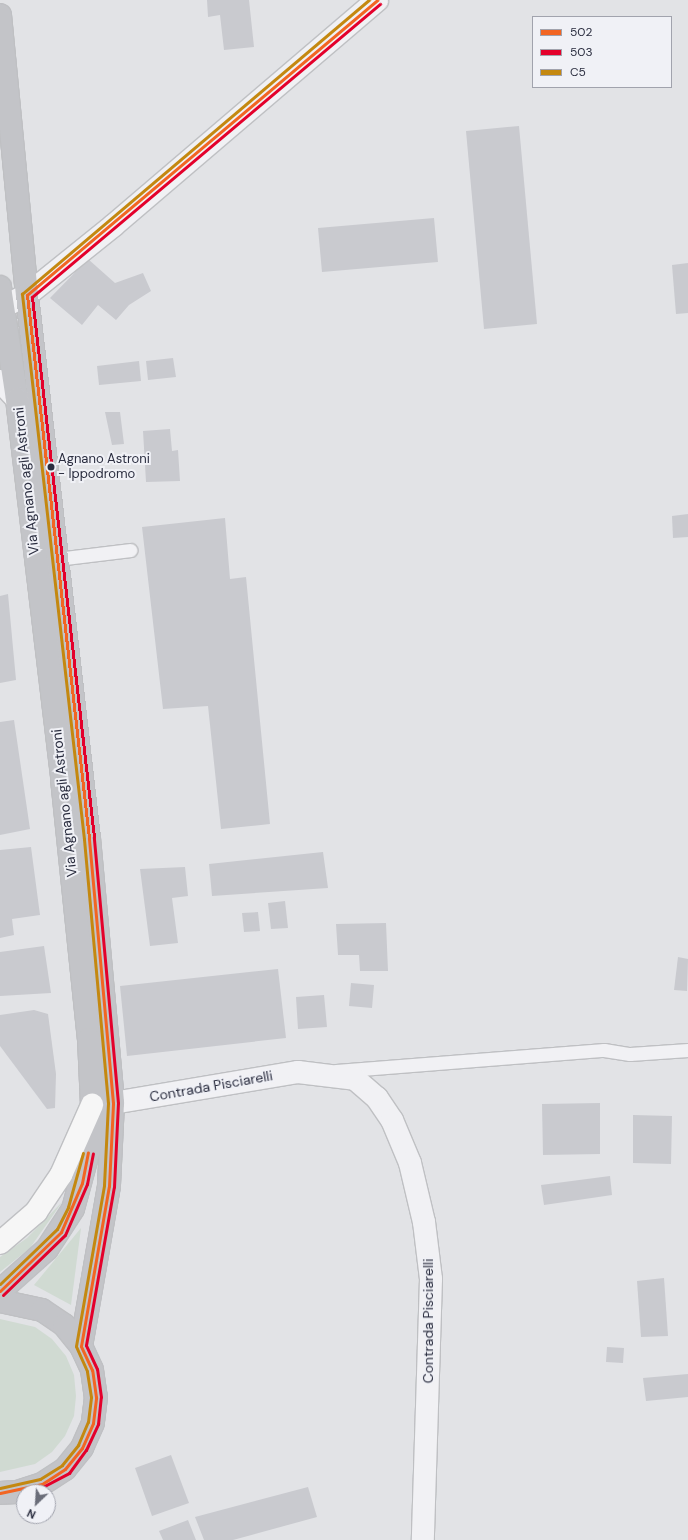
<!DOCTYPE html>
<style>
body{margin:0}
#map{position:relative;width:688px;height:1540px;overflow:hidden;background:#e2e3e6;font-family:"DM Sans",sans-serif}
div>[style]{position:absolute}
.green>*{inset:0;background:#d0dad2}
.building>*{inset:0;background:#c9cacf}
.roads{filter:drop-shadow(1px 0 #bfc0c3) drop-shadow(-1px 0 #bfc0c3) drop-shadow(0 1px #bfc0c3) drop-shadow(0 -1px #bfc0c3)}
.service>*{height:13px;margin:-6.5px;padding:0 6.5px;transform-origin:6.5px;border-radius:6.5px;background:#f1f1f4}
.minor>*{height:22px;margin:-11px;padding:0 11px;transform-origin:11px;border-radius:11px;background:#f1f1f4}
.secondary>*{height:22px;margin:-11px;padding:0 11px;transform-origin:11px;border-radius:11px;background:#c3c4c8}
.motorway>*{height:22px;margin:-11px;padding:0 11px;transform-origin:11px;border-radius:11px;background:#f6f6f6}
.bus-1>*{height:3px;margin:-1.5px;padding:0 1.5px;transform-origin:1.5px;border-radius:1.5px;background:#f26522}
.bus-2>*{height:3px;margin:-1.5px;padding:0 1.5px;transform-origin:1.5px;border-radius:1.5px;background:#e4002b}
.bus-3>*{height:3px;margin:-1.5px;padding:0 1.5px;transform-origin:1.5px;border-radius:1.5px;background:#c48810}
.dots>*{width:11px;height:11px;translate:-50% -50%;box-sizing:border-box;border:2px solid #f0f1f6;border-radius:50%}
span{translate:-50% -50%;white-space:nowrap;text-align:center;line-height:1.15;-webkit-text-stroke:4px #f0f1f6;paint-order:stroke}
.bus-label{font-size:13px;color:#2a2d3f}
.left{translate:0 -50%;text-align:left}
.street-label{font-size:14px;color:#2a2d3f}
.legend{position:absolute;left:532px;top:16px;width:140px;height:72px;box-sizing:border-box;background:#f0f1f6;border:1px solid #a1a3ad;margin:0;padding:5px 7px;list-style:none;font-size:12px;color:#2a2d3f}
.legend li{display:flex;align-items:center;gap:8px;height:20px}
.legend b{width:20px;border:1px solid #a1a3ad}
.north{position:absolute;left:16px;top:1484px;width:40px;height:40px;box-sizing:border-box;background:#f0f1f6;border:1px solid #a1a3ad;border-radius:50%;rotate:205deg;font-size:11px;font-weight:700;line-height:16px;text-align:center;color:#2a2d3f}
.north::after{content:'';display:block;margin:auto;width:14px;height:18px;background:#6a6d79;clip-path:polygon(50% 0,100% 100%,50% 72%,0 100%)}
</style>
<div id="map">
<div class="green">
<div style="clip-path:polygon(63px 1201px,30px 1248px,0 1272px,0 1257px,27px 1238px)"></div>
<div style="clip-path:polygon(81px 1228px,71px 1305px,34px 1285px)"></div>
<div style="clip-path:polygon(0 1319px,35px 1327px,52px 1339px,66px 1356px,74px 1375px,76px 1396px,74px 1416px,65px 1436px,52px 1452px,35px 1464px,0 1472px)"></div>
</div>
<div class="building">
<div style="clip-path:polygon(207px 0,249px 0,254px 47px,224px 50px,220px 15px,208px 17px)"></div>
<div style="clip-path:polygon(519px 126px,537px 324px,484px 329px,466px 131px)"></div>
<div style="clip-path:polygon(434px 218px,438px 262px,322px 272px,318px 228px)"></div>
<div style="clip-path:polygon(88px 259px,115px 283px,143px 273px,151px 291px,129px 305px,116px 320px,98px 305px,82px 325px,50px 298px)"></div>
<div style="clip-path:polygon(688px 263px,688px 313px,676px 314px,672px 265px)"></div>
<div style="clip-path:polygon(173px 358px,176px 377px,148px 380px,146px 361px)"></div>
<div style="clip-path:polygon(139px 361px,141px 381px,99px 385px,97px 366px)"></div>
<div style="clip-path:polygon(105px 412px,120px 412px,124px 444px,112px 445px)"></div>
<div style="clip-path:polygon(170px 429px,172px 451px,178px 450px,180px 481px,146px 482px,143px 431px)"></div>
<div style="clip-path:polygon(688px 514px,688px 537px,673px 538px,672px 516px)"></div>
<div style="clip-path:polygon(225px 518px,230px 579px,246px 577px,270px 824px,221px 829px,208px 706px,163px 709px,142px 527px)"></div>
<div style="clip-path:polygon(8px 594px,16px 680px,0 683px,0 596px)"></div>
<div style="clip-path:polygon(14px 720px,30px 829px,0 835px,0 722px)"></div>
<div style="clip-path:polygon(31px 847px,40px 915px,12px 919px,14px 935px,0 938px,0 850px)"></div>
<div style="clip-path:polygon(323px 852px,328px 888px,212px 896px,209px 864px)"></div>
<div style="clip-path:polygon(185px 867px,188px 896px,172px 898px,178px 943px,150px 946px,140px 869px)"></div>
<div style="clip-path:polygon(285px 901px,288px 928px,271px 929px,268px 903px)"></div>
<div style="clip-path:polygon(258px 912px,260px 931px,244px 932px,242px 913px)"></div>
<div style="clip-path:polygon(386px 923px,388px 971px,360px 971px,359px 955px,338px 955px,336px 924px)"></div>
<div style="clip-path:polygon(44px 946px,51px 993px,0 996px,0 952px)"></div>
<div style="clip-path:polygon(678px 957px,688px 959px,687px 991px,674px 990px)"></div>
<div style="clip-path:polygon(278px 969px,286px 1038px,127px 1056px,120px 986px)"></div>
<div style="clip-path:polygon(351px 983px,374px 985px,372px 1008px,349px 1006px)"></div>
<div style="clip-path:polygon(324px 995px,327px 1027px,298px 1029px,296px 997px)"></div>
<div style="clip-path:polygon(34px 1010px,48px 1014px,56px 1074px,55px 1108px,47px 1109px,0 1046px,0 1015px)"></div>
<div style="clip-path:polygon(600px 1103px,600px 1154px,543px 1155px,542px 1104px)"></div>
<div style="clip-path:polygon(633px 1115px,672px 1116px,671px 1164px,633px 1163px)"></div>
<div style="clip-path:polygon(610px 1176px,612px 1195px,544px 1205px,541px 1185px)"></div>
<div style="clip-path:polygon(664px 1278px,668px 1336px,641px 1337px,637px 1281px)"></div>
<div style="clip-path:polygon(607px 1347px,624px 1348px,623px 1363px,606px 1362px)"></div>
<div style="clip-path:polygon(688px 1374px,688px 1397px,646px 1401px,643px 1378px)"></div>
<div style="clip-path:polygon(171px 1455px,189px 1503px,152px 1516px,135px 1468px)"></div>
<div style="clip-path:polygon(308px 1487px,317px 1517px,233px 1540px,204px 1540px,195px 1517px)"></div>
<div style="clip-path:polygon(188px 1520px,196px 1540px,163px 1540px,159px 1531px)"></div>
</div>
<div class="roads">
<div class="service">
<div style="left:57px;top:559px;width:74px;rotate:-7deg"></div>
<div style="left:336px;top:1071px;width:269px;rotate:-4.5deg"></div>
<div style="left:604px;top:1050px;width:26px;rotate:9deg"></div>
<div style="left:630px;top:1054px;width:58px;rotate:-3.9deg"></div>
</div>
<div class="minor">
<div style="left:3px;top:307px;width:27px;rotate:-27deg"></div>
<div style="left:27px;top:295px;width:112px;rotate:-38.8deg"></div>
<div style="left:114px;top:225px;width:346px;rotate:-40.5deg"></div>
<div style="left:0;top:381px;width:25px;rotate:47deg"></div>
<div style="left:113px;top:1103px;width:188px;rotate:-9.5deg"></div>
<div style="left:298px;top:1072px;width:57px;rotate:7deg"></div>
<div style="left:355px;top:1079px;width:29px;rotate:41deg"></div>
<div style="left:377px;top:1098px;width:27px;rotate:56deg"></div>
<div style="left:392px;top:1120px;width:47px;rotate:67.3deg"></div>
<div style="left:410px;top:1163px;width:61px;rotate:76.7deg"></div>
<div style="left:424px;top:1222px;width:57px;rotate:83deg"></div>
<div style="left:431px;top:1279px;width:261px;rotate:91.8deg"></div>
</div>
<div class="secondary">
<div style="left:0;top:15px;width:281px;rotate:84.5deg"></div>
<div style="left:27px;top:295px;width:547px;rotate:83.49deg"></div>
<div style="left:89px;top:838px;width:266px;rotate:84.8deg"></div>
<div style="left:113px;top:1103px;width:83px;rotate:92.8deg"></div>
<div style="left:109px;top:1186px;width:162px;rotate:99.9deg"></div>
<div style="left:0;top:287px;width:113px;rotate:81.4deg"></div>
<div style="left:17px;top:399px;width:383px;rotate:83.2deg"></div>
<div style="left:62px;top:779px;width:261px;rotate:84.1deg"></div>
<div style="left:89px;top:1039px;width:66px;rotate:87.4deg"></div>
<div style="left:92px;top:1105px;width:41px;rotate:92.8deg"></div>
<div style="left:90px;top:1146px;width:65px;rotate:105.1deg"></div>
<div style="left:73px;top:1209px;width:48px;rotate:123deg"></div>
<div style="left:47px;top:1249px;width:63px;rotate:138.2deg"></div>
<div style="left:0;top:1301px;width:43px;rotate:12.1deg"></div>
<div style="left:42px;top:1310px;width:27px;rotate:34deg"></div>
<div style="left:64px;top:1325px;width:27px;rotate:51deg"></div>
<div style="left:81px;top:1346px;width:26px;rotate:65deg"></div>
<div style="left:92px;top:1370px;width:27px;rotate:82deg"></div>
<div style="left:96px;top:1397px;width:26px;rotate:97deg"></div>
<div style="left:93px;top:1423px;width:27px;rotate:114deg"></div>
<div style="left:82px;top:1448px;width:27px;rotate:129deg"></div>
<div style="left:65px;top:1469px;width:27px;rotate:147deg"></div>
<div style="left:42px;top:1484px;width:26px;rotate:162deg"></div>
<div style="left:17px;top:1492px;width:17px;rotate:177deg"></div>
</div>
<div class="motorway">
<div style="left:0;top:1243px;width:48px;rotate:-40.7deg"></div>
<div style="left:36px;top:1212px;width:45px;rotate:-56deg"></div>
<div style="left:61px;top:1175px;width:77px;rotate:-66.1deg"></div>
</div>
</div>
<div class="bus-1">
<div style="left:0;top:1291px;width:85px;rotate:-44deg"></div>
<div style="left:61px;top:1232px;width:53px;rotate:-66.8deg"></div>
<div style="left:82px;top:1183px;width:31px;rotate:-79deg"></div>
<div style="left:0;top:1493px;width:43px;rotate:-12.1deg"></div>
<div style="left:42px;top:1484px;width:27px;rotate:-33deg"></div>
<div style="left:65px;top:1469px;width:27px;rotate:-51deg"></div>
<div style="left:82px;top:1448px;width:27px;rotate:-66deg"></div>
<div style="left:93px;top:1423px;width:26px;rotate:-83deg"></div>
<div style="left:96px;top:1397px;width:27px;rotate:-98deg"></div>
<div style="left:92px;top:1370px;width:26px;rotate:-115deg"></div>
<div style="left:81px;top:1346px;width:162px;rotate:-80.1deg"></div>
<div style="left:109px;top:1186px;width:83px;rotate:-87.2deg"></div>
<div style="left:113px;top:1103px;width:266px;rotate:-95.2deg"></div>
<div style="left:89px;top:838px;width:547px;rotate:-96.51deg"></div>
<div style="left:27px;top:295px;width:458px;rotate:-40.1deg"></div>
</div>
<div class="bus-2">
<div style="left:3px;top:1295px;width:86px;rotate:-44.1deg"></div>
<div style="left:65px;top:1235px;width:56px;rotate:-66.7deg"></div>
<div style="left:87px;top:1184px;width:31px;rotate:-79deg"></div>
<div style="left:33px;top:1492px;width:41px;rotate:-27.8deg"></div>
<div style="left:69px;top:1473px;width:29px;rotate:-54deg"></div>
<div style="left:86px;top:1450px;width:29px;rotate:-65deg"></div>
<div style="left:98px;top:1424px;width:27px;rotate:-84deg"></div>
<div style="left:101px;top:1397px;width:28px;rotate:-98deg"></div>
<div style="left:97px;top:1369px;width:26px;rotate:-115deg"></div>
<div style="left:86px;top:1345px;width:160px;rotate:-80deg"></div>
<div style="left:114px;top:1187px;width:84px;rotate:-87.3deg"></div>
<div style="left:118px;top:1103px;width:267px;rotate:-95.2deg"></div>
<div style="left:94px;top:837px;width:544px;rotate:-96.55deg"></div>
<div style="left:32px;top:297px;width:455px;rotate:-40.1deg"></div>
</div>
<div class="bus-3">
<div style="left:0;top:1284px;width:79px;rotate:-44deg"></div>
<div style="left:57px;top:1229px;width:25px;rotate:-63deg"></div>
<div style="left:68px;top:1207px;width:56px;rotate:-74.5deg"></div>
<div style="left:0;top:1488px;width:41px;rotate:-12.7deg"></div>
<div style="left:40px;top:1479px;width:26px;rotate:-32deg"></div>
<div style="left:62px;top:1465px;width:26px;rotate:-51deg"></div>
<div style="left:78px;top:1445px;width:25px;rotate:-67deg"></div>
<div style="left:88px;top:1422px;width:25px;rotate:-83deg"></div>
<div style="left:91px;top:1397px;width:26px;rotate:-99deg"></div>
<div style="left:87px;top:1371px;width:27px;rotate:-114deg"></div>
<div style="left:76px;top:1346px;width:163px;rotate:-80.1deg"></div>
<div style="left:104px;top:1185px;width:82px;rotate:-87.2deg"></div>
<div style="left:108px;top:1103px;width:265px;rotate:-95.2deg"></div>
<div style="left:84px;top:839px;width:549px;rotate:-96.49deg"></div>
<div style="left:22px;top:294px;width:455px;rotate:-40.3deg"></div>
</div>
<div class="dots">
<div style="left:51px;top:467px;background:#2a2d3f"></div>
</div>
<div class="bus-label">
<span class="left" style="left:58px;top:467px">Agnano Astroni<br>- Ippodromo</span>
</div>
<div class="street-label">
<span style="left:26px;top:481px;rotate:-96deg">Via Agnano agli Astroni</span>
<span style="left:64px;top:803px;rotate:-96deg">Via Agnano agli Astroni</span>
<span style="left:211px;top:1086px;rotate:-10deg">Contrada Pisciarelli</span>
<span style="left:428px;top:1321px;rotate:-90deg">Contrada Pisciarelli</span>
</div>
<ul class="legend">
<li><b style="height:5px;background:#f26522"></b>502</li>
<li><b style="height:5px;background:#e4002b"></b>503</li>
<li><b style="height:5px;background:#c48810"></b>C5</li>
</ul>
<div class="north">N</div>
</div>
